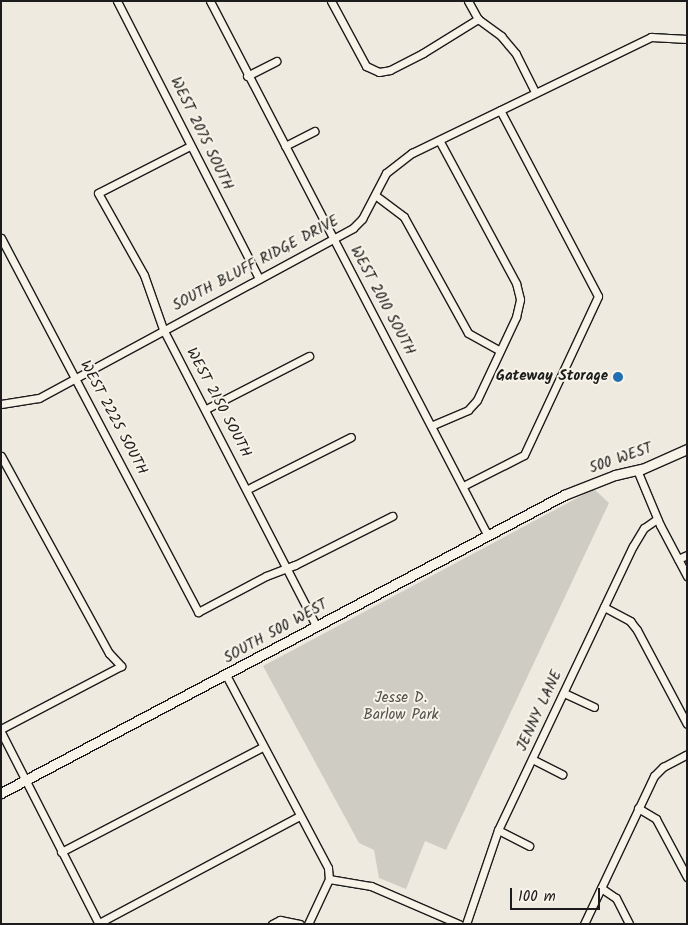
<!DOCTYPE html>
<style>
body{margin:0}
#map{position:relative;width:688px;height:925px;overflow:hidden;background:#eeeae0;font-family:Kalam,sans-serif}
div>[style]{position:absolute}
.green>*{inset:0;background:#cfccc3}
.roads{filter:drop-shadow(1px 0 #1c1c1c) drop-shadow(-1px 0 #1c1c1c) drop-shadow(0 1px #1c1c1c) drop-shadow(0 -1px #1c1c1c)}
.minor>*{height:7px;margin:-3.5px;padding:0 3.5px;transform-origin:3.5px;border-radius:3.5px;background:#f7f3e8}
.tertiary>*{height:9px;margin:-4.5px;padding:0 4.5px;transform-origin:4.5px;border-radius:4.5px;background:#f7f3e8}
.dots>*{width:14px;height:14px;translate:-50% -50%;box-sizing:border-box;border:2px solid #f7f3e8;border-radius:50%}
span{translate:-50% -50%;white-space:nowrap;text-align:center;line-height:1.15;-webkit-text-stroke:4px #f7f3e8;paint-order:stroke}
.street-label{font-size:15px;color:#1c1c1c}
.poi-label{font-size:15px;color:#1c1c1c;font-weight:700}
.right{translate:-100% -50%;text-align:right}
.park-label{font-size:15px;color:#52514e}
.frame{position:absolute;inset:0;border:2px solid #1c1c1c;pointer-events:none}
.scale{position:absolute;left:510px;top:888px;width:90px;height:22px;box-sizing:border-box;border:2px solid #1c1c1c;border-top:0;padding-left:6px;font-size:15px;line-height:18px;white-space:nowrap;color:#1c1c1c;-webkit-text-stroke:4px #f7f3e8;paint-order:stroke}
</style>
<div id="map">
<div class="green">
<div style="clip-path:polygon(594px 489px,609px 503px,446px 850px,425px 841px,406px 889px,379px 878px,374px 850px,359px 843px,263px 666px)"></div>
</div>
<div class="roads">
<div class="minor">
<div style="left:117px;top:1px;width:312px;rotate:62.9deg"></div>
<div style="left:210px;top:1px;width:601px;rotate:62.54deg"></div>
<div style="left:331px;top:1px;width:74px;rotate:61.7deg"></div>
<div style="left:366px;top:66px;width:14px;rotate:25deg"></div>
<div style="left:379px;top:72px;width:11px;rotate:-10deg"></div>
<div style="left:390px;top:70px;width:37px;rotate:-27deg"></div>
<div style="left:423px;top:53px;width:65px;rotate:-31.7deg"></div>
<div style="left:468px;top:1px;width:21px;rotate:61deg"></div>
<div style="left:478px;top:19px;width:29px;rotate:36deg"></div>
<div style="left:501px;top:36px;width:23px;rotate:50deg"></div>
<div style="left:516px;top:54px;width:42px;rotate:63.4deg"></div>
<div style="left:247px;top:76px;width:33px;rotate:-27deg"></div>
<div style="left:190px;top:146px;width:103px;rotate:152.9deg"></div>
<div style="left:98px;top:193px;width:94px;rotate:60.7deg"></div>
<div style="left:144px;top:275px;width:57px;rotate:70.6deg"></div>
<div style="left:163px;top:329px;width:334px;rotate:62.7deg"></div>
<div style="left:285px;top:146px;width:33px;rotate:-27deg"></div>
<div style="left:375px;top:195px;width:36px;rotate:37deg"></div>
<div style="left:404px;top:217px;width:132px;rotate:61.1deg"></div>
<div style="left:468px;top:333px;width:35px;rotate:29deg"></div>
<div style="left:1px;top:238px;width:423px;rotate:62.2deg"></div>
<div style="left:198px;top:612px;width:77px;rotate:-27.9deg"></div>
<div style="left:266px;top:576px;width:31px;rotate:-21deg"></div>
<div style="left:295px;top:565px;width:109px;rotate:-26.8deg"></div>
<div style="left:1px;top:404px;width:38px;rotate:-9deg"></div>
<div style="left:39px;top:398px;width:357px;rotate:-28.4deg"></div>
<div style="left:353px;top:228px;width:13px;rotate:-45deg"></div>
<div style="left:362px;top:219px;width:52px;rotate:-62.4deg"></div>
<div style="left:386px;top:173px;width:33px;rotate:-38deg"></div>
<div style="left:412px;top:153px;width:266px;rotate:-25.9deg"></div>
<div style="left:651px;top:37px;width:36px;rotate:3deg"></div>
<div style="left:206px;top:409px;width:116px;rotate:-27.2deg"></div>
<div style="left:433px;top:425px;width:38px;rotate:-23deg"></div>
<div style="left:468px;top:410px;width:13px;rotate:-48deg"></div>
<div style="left:477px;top:400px;width:92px;rotate:-64.8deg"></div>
<div style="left:516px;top:317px;width:18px;rotate:-77deg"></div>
<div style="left:520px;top:299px;width:16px;rotate:-104deg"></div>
<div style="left:516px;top:283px;width:162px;rotate:-118.3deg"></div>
<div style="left:1px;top:456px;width:225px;rotate:61.3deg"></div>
<div style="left:109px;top:653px;width:18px;rotate:47deg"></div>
<div style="left:121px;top:666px;width:136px;rotate:152.3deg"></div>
<div style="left:637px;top:470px;width:60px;rotate:67.3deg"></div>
<div style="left:660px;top:525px;width:58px;rotate:62.1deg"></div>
<div style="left:463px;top:486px;width:68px;rotate:-26.9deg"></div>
<div style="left:524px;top:455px;width:175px;rotate:-65deg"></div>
<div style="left:598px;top:296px;width:210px;rotate:-117.8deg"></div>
<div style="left:248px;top:489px;width:115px;rotate:-26.8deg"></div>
<div style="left:678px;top:559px;width:10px;rotate:-24deg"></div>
<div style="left:604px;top:607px;width:30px;rotate:28deg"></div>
<div style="left:630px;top:621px;width:11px;rotate:52deg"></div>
<div style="left:637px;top:630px;width:106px;rotate:62deg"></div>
<div style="left:226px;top:675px;width:218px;rotate:62.1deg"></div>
<div style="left:328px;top:868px;width:11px;rotate:85deg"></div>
<div style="left:564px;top:693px;width:33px;rotate:25deg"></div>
<div style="left:1px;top:732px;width:216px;rotate:63deg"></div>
<div style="left:532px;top:759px;width:34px;rotate:27deg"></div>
<div style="left:638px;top:808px;width:21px;rotate:31deg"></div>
<div style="left:656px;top:819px;width:66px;rotate:61.9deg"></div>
<div style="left:498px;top:830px;width:35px;rotate:27deg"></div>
<div style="left:61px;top:852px;width:228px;rotate:-27.5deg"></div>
<div style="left:329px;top:879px;width:43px;rotate:9.5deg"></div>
<div style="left:371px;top:886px;width:96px;rotate:23.4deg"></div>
<div style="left:601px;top:888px;width:18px;rotate:34deg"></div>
<div style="left:616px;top:898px;width:29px;rotate:63deg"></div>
<div style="left:99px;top:923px;width:227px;rotate:-28.1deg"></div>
<div style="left:272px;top:924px;width:9px;rotate:-27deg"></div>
<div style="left:280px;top:920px;width:20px;rotate:11deg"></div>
<div style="left:308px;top:924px;width:50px;rotate:-65deg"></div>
<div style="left:466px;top:924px;width:99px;rotate:-71.2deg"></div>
<div style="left:498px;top:830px;width:314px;rotate:-64.6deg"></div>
<div style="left:633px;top:546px;width:21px;rotate:-59deg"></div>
<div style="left:644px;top:528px;width:16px;rotate:-35deg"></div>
<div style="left:584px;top:924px;width:164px;rotate:-64.7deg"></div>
<div style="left:654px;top:776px;width:13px;rotate:-45deg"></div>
<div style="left:663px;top:767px;width:27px;rotate:-28deg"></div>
</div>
<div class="tertiary">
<div style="left:1px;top:793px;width:637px;rotate:-27.89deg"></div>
<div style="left:564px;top:495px;width:55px;rotate:-21.4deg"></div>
<div style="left:615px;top:475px;width:28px;rotate:-13deg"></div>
<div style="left:642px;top:469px;width:49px;rotate:-24deg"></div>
</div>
</div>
<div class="dots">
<div style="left:618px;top:377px;background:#1f6fb2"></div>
</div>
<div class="street-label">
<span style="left:201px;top:134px;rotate:64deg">WEST 2075 SOUTH</span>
<span style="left:256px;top:264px;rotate:-28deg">SOUTH BLUFF RIDGE DRIVE</span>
<span style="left:382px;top:301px;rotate:62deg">WEST 2010 SOUTH</span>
<span style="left:218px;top:403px;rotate:62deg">WEST 2150 SOUTH</span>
<span style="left:113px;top:418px;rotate:62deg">WEST 2225 SOUTH</span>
<span style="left:621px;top:459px;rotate:-19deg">500 WEST</span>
<span style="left:276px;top:632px;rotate:-29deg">SOUTH 500 WEST</span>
<span style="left:540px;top:711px;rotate:-65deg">JENNY LANE</span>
</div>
<div class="poi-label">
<span class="right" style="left:608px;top:377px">Gateway Storage</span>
</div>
<div class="park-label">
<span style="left:401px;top:707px">Jesse D.<br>Barlow Park</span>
</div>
<div class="frame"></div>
<div class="scale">100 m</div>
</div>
